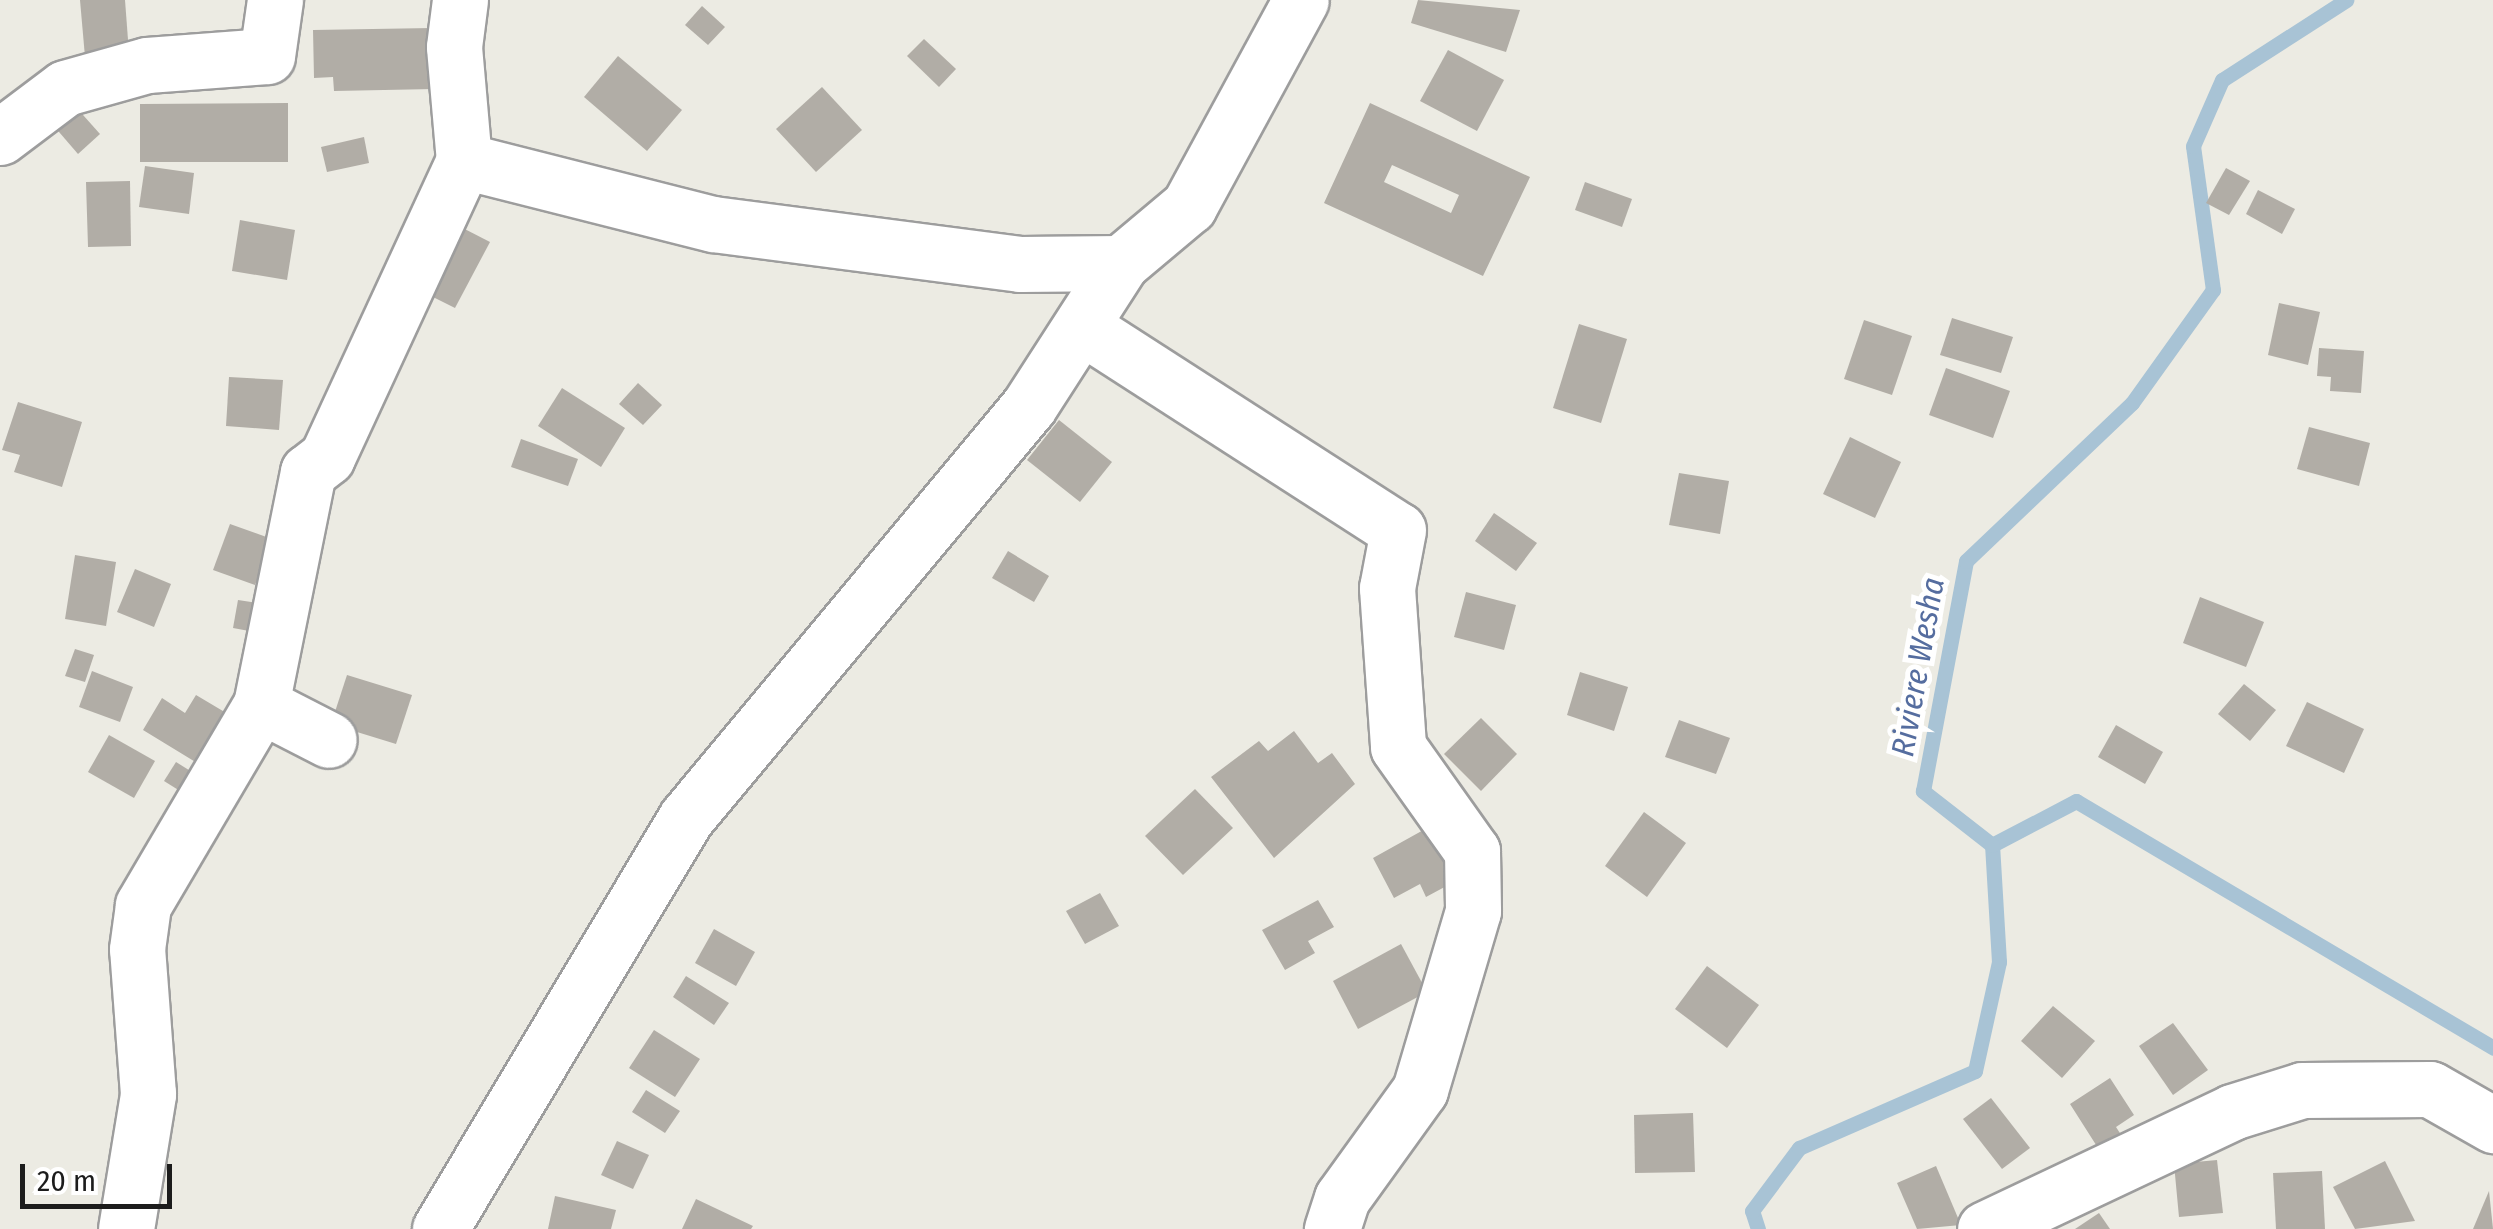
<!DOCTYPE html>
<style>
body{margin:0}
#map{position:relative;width:2493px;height:1229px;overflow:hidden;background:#ecebe3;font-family:"Fira Sans Condensed",sans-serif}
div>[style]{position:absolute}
.stream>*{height:15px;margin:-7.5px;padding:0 7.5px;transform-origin:7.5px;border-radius:7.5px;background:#a8c3d5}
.building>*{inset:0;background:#b1ada6}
.roads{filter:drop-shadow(2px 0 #9d9d9d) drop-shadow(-2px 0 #9d9d9d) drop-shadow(0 2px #9d9d9d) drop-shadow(0 -2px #9d9d9d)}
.street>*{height:55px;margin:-27.5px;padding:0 27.5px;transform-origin:27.5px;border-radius:27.5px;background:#fff}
span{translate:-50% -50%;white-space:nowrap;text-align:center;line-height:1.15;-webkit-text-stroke:10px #fff;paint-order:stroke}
.water-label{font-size:32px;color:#556d9f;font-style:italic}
.scale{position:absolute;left:20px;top:1164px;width:152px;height:45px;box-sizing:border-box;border:5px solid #1c1c1c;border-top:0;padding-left:12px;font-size:30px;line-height:35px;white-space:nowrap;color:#1c1c1c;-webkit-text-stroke:8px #fff;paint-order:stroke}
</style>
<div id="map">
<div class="stream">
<div style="left:1992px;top:845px;width:95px;rotate:-27.6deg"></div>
<div style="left:2076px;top:801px;width:485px;rotate:30.6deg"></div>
<div style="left:1758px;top:1229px;width:19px;rotate:-108deg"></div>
<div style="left:1752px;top:1211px;width:79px;rotate:-53.3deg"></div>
<div style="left:1799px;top:1148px;width:192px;rotate:-23.6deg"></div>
<div style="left:1975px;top:1071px;width:112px;rotate:-77.6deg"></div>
<div style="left:1999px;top:962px;width:117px;rotate:-93.4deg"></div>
<div style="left:1992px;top:845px;width:88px;rotate:-142deg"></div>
<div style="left:1923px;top:791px;width:234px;rotate:-79.4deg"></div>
<div style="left:1966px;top:561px;width:229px;rotate:-43.6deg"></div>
<div style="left:2132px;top:403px;width:139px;rotate:-54.4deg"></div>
<div style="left:2213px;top:290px;width:145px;rotate:-97.9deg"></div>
<div style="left:2193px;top:146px;width:72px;rotate:-66.3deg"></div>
<div style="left:2222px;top:80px;width:148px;rotate:-32.8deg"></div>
</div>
<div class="building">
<div style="clip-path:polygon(80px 0,125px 0,129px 53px,85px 57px)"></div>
<div style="clip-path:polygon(1418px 0,1520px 10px,1506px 52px,1411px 23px)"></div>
<div style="clip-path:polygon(702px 6px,725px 27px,708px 45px,685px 25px)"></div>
<div style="clip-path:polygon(432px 28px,434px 89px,334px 91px,333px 77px,314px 78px,313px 30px)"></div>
<div style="clip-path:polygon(924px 39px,956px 69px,939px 87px,907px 56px)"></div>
<div style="clip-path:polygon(1448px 50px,1504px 80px,1477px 131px,1420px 101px)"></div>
<div style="clip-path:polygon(618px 56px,682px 110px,647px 151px,584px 97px)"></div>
<div style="clip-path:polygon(822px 87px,862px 130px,816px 172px,776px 129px)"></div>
<div style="clip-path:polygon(288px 103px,288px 162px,140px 162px,140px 104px)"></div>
<div style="clip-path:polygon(evenodd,1370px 103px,1530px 177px,1483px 276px,1324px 203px,1370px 103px,1392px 165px,1459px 195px,1451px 213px,1384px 182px,1392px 165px)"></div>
<div style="clip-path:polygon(75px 106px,100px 134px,78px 154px,53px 125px)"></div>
<div style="clip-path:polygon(364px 137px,369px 163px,327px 172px,321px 147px)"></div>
<div style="clip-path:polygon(145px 166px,194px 173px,189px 214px,139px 207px)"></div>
<div style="clip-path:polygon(2226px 168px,2250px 181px,2229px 215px,2206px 203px)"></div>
<div style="clip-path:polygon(130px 181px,131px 246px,88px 247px,86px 182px)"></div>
<div style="clip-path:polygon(1585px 182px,1632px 199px,1622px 227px,1575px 210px)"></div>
<div style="clip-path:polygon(2258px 190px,2295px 209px,2282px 234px,2246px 214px)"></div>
<div style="clip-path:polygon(240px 220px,295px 230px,287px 280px,232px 271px)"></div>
<div style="clip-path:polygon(453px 223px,490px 242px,455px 308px,417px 289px)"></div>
<div style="clip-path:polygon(2279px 303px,2320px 312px,2308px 365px,2268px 355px)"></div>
<div style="clip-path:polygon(1952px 318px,2013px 337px,2001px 373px,1940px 355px)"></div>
<div style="clip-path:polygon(1864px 320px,1912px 336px,1892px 395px,1844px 379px)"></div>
<div style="clip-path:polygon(1579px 324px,1627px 339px,1601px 423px,1553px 408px)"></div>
<div style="clip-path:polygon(2319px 348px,2364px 351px,2361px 393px,2330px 391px,2331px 377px,2317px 376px)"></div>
<div style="clip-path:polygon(1946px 368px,2010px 391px,1993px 438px,1929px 415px)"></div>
<div style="clip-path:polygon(229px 377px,283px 380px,279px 430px,226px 426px)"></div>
<div style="clip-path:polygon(638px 383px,662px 405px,643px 425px,619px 404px)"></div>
<div style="clip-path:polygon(562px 388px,625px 428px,601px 467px,538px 426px)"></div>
<div style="clip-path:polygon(18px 402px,82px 422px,62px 487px,14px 472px,20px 455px,2px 450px)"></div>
<div style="clip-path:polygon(1059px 420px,1112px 462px,1080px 502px,1027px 460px)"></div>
<div style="clip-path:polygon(2309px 427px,2370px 443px,2359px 486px,2297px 469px)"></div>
<div style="clip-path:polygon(1850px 437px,1901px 462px,1875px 518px,1823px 494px)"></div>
<div style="clip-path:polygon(521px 439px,578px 459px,568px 486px,511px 467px)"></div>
<div style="clip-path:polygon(1679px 473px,1729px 481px,1720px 534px,1669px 525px)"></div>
<div style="clip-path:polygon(1494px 513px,1537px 543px,1516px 571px,1475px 541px)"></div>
<div style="clip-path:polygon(230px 524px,272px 539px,255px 585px,213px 570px)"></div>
<div style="clip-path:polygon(1008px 551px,1049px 576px,1034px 602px,992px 578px)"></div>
<div style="clip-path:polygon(75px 555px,116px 562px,106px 626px,65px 619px)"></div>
<div style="clip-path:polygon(135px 569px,171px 584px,154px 627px,117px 612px)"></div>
<div style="clip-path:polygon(1466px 592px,1516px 605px,1504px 650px,1454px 637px)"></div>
<div style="clip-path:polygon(2200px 597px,2264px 622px,2246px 667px,2183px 643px)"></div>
<div style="clip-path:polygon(238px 600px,277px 606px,272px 635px,233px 628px)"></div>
<div style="clip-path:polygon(75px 649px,94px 655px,85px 682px,65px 676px)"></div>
<div style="clip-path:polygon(92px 671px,133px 687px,120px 722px,79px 707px)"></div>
<div style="clip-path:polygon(1580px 672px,1628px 687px,1614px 731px,1567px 715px)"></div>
<div style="clip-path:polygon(347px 675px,412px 695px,396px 744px,331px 724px)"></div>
<div style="clip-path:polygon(2244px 684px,2276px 710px,2250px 741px,2218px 714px)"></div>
<div style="clip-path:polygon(196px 695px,233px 717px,202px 766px,143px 730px,162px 698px,185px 713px)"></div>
<div style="clip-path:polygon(2307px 702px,2364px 729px,2344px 773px,2286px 746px)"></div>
<div style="clip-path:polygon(1481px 718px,1517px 754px,1481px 791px,1444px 754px)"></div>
<div style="clip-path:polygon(1679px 720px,1730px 738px,1716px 774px,1665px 757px)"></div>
<div style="clip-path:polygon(2116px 725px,2163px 752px,2145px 784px,2098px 757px)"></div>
<div style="clip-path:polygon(1294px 731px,1318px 763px,1332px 753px,1355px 784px,1274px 858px,1211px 777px,1259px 741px,1268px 751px)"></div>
<div style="clip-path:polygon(109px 735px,155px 761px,134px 798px,88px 772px)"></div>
<div style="clip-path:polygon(176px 762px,192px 772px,180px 791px,164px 781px)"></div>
<div style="clip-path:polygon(1195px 789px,1233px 828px,1183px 875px,1145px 836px)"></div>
<div style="clip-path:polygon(1644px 812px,1686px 843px,1647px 897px,1605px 866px)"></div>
<div style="clip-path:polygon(1436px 823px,1465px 876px,1426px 897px,1420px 884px,1394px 898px,1373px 858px)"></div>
<div style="clip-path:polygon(1100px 893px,1119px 926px,1085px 944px,1066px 911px)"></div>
<div style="clip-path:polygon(1318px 900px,1334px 927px,1308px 941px,1315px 953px,1285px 970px,1262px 930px)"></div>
<div style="clip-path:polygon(714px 929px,755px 952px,736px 986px,695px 963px)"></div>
<div style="clip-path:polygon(1401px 944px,1427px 992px,1358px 1029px,1333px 981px)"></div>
<div style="clip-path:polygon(1707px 966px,1759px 1005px,1727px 1048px,1675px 1009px)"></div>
<div style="clip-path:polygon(686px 976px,729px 1003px,714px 1025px,673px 997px)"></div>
<div style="clip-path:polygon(2053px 1006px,2095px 1041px,2062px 1078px,2021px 1041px)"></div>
<div style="clip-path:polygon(2173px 1023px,2208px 1070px,2173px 1095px,2139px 1046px)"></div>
<div style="clip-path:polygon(654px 1030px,700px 1059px,675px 1097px,629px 1068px)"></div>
<div style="clip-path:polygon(2110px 1078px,2134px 1115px,2116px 1127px,2127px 1144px,2105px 1159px,2070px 1104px)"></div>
<div style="clip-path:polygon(646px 1090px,680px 1111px,665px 1133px,632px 1112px)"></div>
<div style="clip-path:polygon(1991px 1098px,2030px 1148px,2002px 1169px,1963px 1119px)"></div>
<div style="clip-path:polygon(1693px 1113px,1695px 1172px,1635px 1173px,1634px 1115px)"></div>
<div style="clip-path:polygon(617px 1141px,649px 1155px,633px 1189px,601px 1175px)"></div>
<div style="clip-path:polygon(2217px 1160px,2223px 1213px,2179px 1217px,2174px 1164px)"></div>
<div style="clip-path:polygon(2385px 1161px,2415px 1221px,2355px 1229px,2333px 1187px)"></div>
<div style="clip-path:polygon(1936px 1166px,1961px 1225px,1917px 1229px,1897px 1183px)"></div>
<div style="clip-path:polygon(2322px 1171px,2325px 1229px,2276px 1229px,2273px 1173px)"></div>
<div style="clip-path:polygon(2489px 1191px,2493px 1229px,2473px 1229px)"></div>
<div style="clip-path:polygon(555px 1196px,616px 1210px,611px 1229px,548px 1229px)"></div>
<div style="clip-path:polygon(696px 1199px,753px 1226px,751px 1229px,682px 1229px)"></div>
<div style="clip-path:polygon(2099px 1213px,2110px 1229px,2075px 1229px)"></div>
</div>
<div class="roads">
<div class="street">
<div style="left:460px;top:0;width:47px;rotate:97.3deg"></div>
<div style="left:454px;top:47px;width:114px;rotate:85deg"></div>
<div style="left:464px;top:161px;width:257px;rotate:14.2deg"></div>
<div style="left:713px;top:224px;width:310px;rotate:7.4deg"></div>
<div style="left:1020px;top:264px;width:101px;rotate:-0.6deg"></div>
<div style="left:0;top:137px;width:81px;rotate:-37deg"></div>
<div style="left:65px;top:88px;width:85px;rotate:-15.7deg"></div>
<div style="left:147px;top:65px;width:120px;rotate:-4.3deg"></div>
<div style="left:267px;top:56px;width:57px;rotate:-81.9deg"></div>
<div style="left:1084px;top:328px;width:373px;rotate:32.8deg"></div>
<div style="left:1398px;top:530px;width:59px;rotate:100.7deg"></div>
<div style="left:1387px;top:588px;width:159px;rotate:86deg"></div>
<div style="left:1398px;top:747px;width:128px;rotate:54.6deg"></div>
<div style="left:1472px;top:851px;width:60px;rotate:89deg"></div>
<div style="left:1473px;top:911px;width:187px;rotate:106.5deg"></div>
<div style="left:1420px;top:1090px;width:133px;rotate:125.8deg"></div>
<div style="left:1342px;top:1198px;width:33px;rotate:108deg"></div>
<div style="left:261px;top:705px;width:76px;rotate:27.2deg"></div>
<div style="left:126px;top:1229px;width:137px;rotate:-80.7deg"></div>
<div style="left:148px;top:1094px;width:145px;rotate:-94.3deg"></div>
<div style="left:137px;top:949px;width:44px;rotate:-82.2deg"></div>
<div style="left:143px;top:905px;width:232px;rotate:-59.5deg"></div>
<div style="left:261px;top:705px;width:238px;rotate:-78.6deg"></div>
<div style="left:308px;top:472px;width:24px;rotate:-38deg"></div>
<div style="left:327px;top:457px;width:326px;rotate:-65.2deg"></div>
<div style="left:440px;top:1229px;width:479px;rotate:-59.1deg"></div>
<div style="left:686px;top:818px;width:536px;rotate:-50.22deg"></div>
<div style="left:1029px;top:406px;width:170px;rotate:-57.2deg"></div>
<div style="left:1121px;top:263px;width:89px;rotate:-40deg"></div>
<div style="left:1189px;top:206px;width:234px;rotate:-61.5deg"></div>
<div style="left:1985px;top:1229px;width:273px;rotate:-25.3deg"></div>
<div style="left:2232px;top:1112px;width:73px;rotate:-17.4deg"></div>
<div style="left:2302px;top:1090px;width:128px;rotate:-0.4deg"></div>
<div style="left:2430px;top:1089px;width:73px;rotate:29.7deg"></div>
</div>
</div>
<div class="water-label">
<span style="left:1918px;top:667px;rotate:-80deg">Riviere Wesha</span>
</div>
<div class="scale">20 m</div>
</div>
